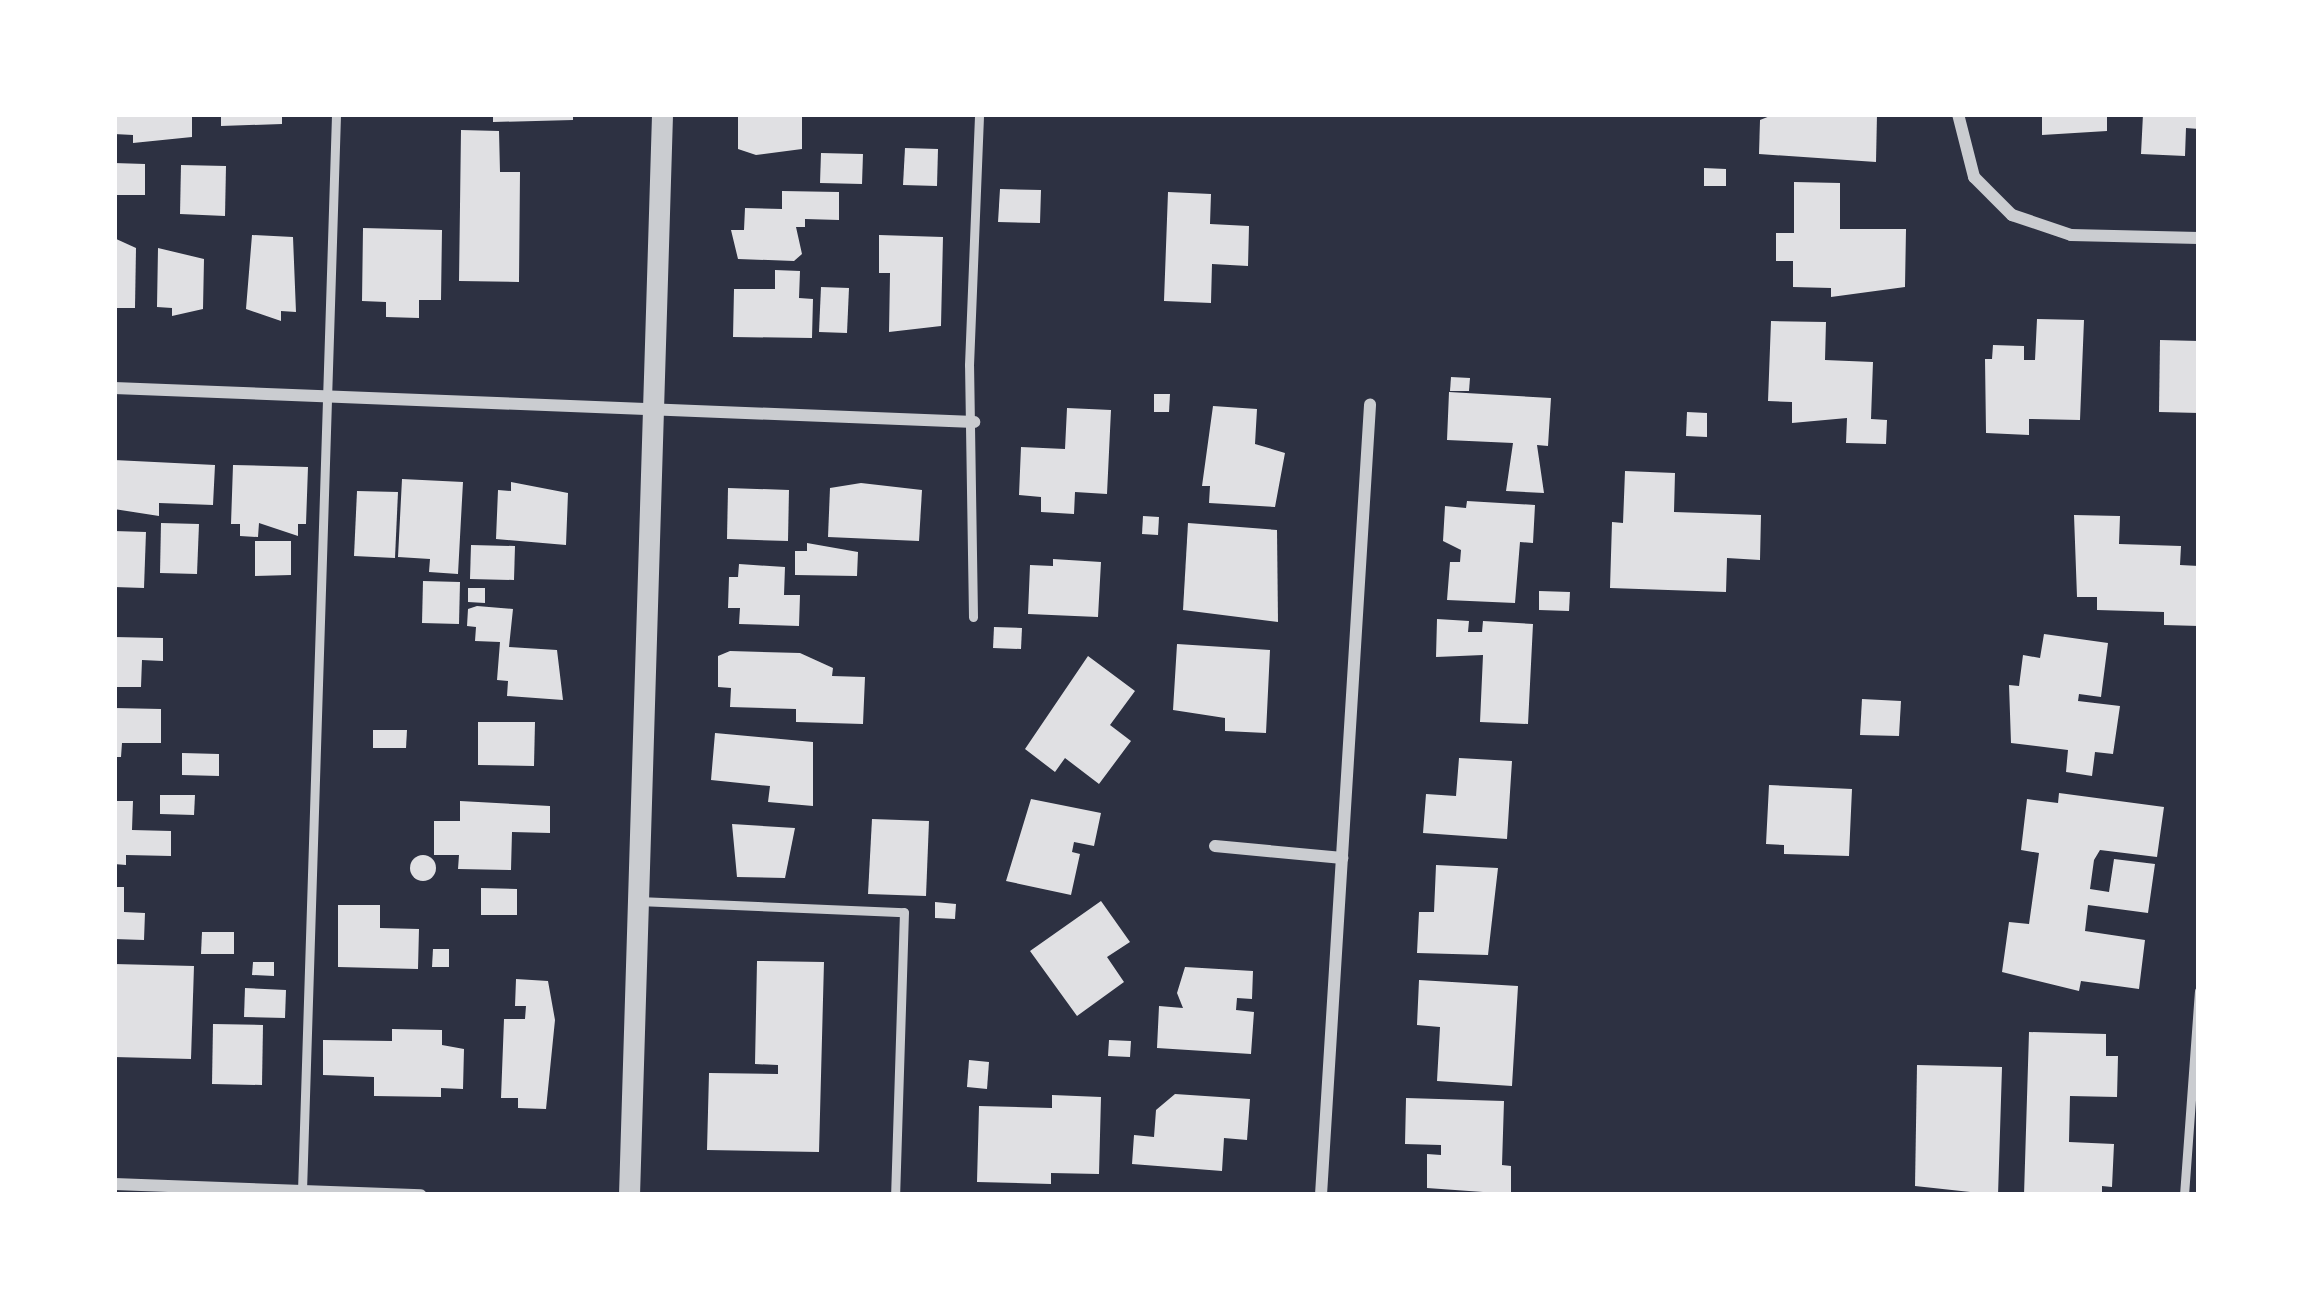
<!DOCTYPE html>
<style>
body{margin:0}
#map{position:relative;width:2313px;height:1309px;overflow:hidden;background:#2d3142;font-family:"Fira Sans Condensed",sans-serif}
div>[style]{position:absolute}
.building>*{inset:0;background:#e0e0e3}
.round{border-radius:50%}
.service>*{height:9px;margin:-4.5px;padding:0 4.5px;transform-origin:4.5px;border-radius:4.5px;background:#caccd0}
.minor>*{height:12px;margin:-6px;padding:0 6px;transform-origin:6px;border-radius:6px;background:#caccd0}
.tertiary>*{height:21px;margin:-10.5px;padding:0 10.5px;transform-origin:10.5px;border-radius:10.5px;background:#caccd0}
span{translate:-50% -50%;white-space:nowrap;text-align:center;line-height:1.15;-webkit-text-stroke:10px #fff;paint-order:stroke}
.frame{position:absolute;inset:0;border:117px solid #fff;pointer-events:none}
</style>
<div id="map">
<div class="building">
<div style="clip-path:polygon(114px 114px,192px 114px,192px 137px,133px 143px,133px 135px,114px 134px)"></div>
<div style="clip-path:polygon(221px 114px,282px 114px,282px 124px,221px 126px)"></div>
<div style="clip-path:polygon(493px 114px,573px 114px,573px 120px,493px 122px)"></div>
<div style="clip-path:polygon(738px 114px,802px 114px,802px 149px,756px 155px,738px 149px)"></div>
<div style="clip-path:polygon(1775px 114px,1877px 114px,1876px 162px,1759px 154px,1760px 120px)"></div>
<div style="clip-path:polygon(2042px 114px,2107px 114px,2107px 131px,2042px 135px)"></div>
<div style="clip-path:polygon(2143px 114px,2199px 114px,2199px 129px,2186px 128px,2185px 156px,2141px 154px)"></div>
<div style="clip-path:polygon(461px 130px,499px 131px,500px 172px,520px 172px,519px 282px,459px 281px)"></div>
<div style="clip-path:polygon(905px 148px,938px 149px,937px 186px,903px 185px)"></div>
<div style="clip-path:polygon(821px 153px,863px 154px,862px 184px,820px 183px)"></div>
<div style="clip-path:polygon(114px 163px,145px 164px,145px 195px,114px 195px)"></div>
<div style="clip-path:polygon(181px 165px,226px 166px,225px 216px,180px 214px)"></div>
<div style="clip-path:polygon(1704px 168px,1726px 169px,1726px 186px,1704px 186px)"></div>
<div style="clip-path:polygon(1794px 182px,1840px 183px,1840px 229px,1906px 229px,1905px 287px,1831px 297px,1831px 288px,1793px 287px,1793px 261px,1776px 261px,1776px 233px,1794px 233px)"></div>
<div style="clip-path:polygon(1000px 189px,1041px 190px,1040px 223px,998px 222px)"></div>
<div style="clip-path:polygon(782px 191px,839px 192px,839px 220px,805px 219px,805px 227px,796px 227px,802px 254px,794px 261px,738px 259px,731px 230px,744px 230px,745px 208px,782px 209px)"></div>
<div style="clip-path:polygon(1168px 192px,1211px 194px,1210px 224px,1249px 226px,1248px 266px,1212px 264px,1211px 303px,1164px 301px)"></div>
<div style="clip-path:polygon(363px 228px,442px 230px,441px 300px,419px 300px,419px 318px,386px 317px,386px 302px,362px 301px)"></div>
<div style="clip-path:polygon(252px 235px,293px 237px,296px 312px,281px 311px,281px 321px,246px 309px)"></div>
<div style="clip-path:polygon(879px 235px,943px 237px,941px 326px,889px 332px,890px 273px,879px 273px)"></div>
<div style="clip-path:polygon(114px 238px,136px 248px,135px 308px,114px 308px)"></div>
<div style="clip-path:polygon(158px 248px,204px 259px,203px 309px,172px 316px,172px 308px,157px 307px)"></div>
<div style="clip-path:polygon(775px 270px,800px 271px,799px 298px,813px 299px,812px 338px,733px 337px,734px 289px,775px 289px)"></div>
<div style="clip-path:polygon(821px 287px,849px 288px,847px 333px,819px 332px)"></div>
<div style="clip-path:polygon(2037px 319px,2084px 320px,2080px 420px,2029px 419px,2029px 435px,1986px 433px,1985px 359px,1992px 359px,1993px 345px,2024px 346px,2024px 360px,2035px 360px)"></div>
<div style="clip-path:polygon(1771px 321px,1826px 322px,1825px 360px,1873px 362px,1871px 419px,1887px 420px,1886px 444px,1846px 443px,1847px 418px,1792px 423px,1792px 402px,1768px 401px)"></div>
<div style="clip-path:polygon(2160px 340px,2199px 341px,2199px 413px,2159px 412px)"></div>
<div style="clip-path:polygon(1451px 377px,1470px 378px,1469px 391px,1450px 391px)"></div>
<div style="clip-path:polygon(1449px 392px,1551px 398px,1548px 446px,1537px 445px,1544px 493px,1506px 491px,1513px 443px,1447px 440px)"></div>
<div style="clip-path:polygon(1154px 394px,1170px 394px,1169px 412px,1154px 412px)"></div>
<div style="clip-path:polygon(1213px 406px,1257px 409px,1255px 444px,1285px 453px,1275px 507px,1209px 503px,1210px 486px,1202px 486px)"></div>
<div style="clip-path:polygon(1067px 408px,1111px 410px,1107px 494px,1075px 492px,1074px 514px,1041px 512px,1041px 497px,1019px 495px,1021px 447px,1065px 449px)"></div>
<div style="clip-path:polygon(1687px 412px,1707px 413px,1707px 437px,1686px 436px)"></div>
<div style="clip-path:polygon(114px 460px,215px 465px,213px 505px,159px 503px,159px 516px,114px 509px)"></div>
<div style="clip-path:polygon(233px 465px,308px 467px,306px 524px,298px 524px,298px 536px,259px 523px,258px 537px,240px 536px,240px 524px,231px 524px)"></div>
<div style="clip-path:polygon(1625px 471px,1675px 473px,1674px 512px,1761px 515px,1760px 560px,1727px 558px,1726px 592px,1610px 588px,1612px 522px,1623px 523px)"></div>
<div style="clip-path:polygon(402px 479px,463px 482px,458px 574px,429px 572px,430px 559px,398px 557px)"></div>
<div style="clip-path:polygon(511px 482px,568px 493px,566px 545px,496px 539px,498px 490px,511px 491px)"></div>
<div style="clip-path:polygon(861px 483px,922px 490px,919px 541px,828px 537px,830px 488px)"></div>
<div style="clip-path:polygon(728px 488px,789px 490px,788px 541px,727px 539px)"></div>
<div style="clip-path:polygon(357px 491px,398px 492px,395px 558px,354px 556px)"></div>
<div style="clip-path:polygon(1467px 501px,1535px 505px,1533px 543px,1520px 542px,1515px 603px,1447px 600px,1450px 562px,1460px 562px,1461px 550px,1443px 541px,1445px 506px,1466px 508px)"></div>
<div style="clip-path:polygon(2074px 515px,2120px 516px,2119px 544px,2181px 546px,2180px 565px,2199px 566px,2199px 626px,2164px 625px,2164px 612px,2097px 610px,2097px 597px,2077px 597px)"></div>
<div style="clip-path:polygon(1143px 516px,1159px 517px,1158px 535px,1142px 534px)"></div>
<div style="clip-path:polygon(161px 523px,199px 524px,197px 574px,160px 573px)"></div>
<div style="clip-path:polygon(1188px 523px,1277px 530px,1278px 622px,1183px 610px)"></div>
<div style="clip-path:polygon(114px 531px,146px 532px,144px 588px,114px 587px)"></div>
<div style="clip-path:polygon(255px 541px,291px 541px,291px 575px,255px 576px)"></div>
<div style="clip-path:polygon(807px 543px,858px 552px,857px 576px,795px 575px,795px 551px,807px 551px)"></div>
<div style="clip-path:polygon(471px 545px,515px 546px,514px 580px,470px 579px)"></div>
<div style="clip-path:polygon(1053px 559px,1101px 562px,1098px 617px,1028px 614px,1030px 565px,1053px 566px)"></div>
<div style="clip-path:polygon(739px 564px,785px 567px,784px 595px,800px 595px,799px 626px,739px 624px,740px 608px,728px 608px,729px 577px,738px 577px)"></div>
<div style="clip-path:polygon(423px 581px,460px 582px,459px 624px,422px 623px)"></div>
<div style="clip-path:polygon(468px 588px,485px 588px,485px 603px,468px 602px)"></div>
<div style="clip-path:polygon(1539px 591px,1570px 592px,1569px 611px,1539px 610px)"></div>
<div style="clip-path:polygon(477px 606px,513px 609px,509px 647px,557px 650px,563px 700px,507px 696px,508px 681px,497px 680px,500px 642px,475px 641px,476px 627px,467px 626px,468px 609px)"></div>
<div style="clip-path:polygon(1437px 619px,1469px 621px,1468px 632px,1482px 632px,1483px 621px,1533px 624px,1528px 724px,1480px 722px,1483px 655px,1436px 657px)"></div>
<div style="clip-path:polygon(994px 627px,1022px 628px,1021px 649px,993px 648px)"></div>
<div style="clip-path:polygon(2044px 634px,2108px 643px,2101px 697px,2079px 694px,2078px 701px,2120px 706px,2113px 754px,2095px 752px,2092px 776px,2066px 772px,2068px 750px,2011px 743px,2009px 685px,2019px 686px,2023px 655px,2040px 658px)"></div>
<div style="clip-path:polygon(114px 637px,163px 638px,163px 661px,142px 660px,141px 687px,114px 687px)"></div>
<div style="clip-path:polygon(1177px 644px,1270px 650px,1266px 733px,1225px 731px,1225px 718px,1173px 710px)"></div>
<div style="clip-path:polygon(730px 651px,800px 653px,833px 668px,832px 676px,865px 677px,863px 724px,796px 722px,796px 709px,730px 707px,731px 688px,718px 687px,718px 656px)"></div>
<div style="clip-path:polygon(1088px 656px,1135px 691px,1110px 725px,1131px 741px,1099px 784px,1065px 758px,1055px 772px,1025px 749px)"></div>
<div style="clip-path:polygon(1862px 699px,1901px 701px,1899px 736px,1860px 735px)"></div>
<div style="clip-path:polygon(114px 708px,161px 709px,161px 743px,122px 743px,121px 757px,114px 757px)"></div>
<div style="clip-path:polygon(478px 722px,535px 722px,534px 766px,478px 765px)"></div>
<div style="clip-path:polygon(373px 730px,407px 730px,406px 748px,373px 748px)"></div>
<div style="clip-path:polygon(715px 733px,813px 742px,813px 806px,768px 802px,770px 786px,711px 780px)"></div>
<div style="clip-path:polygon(182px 753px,219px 754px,219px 776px,182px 775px)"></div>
<div style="clip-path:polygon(1459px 758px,1512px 761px,1507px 839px,1423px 833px,1426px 794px,1456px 796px)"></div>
<div style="clip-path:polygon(1769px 785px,1852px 789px,1849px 856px,1784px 854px,1784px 845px,1766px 844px)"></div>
<div style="clip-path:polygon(2059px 793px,2164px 807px,2157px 857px,2100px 850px,2094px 860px,2090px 889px,2109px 892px,2114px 859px,2155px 864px,2148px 913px,2088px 905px,2085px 931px,2145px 940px,2139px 989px,2081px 981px,2079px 991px,2002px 972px,2009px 922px,2029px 924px,2039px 853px,2021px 850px,2027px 799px,2058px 803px)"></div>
<div style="clip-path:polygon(160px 795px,195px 795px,194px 815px,160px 814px)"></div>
<div style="clip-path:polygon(1031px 799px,1101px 813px,1094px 846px,1074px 842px,1072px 852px,1080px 854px,1071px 895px,1006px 881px)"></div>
<div style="clip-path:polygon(114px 801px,133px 801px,132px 830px,171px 831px,171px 856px,126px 855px,126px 865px,114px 864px)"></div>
<div style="clip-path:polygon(460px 801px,550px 806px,550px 833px,512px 832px,511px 870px,458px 869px,459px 855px,434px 855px,434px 821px,460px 821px)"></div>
<div style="clip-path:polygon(872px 819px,929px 821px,926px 896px,868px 894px)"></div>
<div style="clip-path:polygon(732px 824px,795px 828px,785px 878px,737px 877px)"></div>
<div class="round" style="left:410px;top:855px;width:26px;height:26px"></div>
<div style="clip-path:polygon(1436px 865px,1498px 868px,1488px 955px,1417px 953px,1419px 912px,1434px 912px)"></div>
<div style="clip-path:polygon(114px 887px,124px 887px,124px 912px,145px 913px,144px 940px,114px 939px)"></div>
<div style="clip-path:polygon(481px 888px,517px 889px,517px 915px,481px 915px)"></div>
<div style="clip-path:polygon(1101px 901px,1130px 942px,1107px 957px,1124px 982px,1077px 1016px,1030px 951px)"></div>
<div style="clip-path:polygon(935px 902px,956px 904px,955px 919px,935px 918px)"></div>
<div style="clip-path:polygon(338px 905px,380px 905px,380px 928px,419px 929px,418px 969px,338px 967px)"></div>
<div style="clip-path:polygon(202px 932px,234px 932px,234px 954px,201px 954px)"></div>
<div style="clip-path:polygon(433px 949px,449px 949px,449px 967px,432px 967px)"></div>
<div style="clip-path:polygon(757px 961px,824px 962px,819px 1152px,707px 1150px,709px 1073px,778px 1074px,778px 1065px,755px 1064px)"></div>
<div style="clip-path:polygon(253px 962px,274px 962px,274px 976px,252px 975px)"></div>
<div style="clip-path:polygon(114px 964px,194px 966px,191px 1059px,114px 1057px)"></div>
<div style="clip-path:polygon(1185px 967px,1253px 971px,1252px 999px,1237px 998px,1236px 1010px,1254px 1012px,1251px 1054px,1157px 1048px,1159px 1006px,1183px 1008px,1177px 993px)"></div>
<div style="clip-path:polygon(516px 979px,548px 981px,555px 1020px,546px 1109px,518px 1108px,518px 1098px,501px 1098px,504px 1019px,525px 1019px,526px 1006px,515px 1006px)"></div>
<div style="clip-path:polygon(1419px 980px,1518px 986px,1512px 1086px,1437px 1081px,1440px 1027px,1417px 1025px)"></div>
<div style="clip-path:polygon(245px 988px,286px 990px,285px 1018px,244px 1017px)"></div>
<div style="clip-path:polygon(213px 1024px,263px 1025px,262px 1085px,212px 1084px)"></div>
<div style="clip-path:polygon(392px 1029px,442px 1030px,442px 1045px,464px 1049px,463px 1089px,441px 1088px,441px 1097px,374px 1096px,374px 1077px,323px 1075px,323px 1040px,392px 1041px)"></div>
<div style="clip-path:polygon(2029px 1032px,2106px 1034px,2106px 1056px,2118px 1056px,2117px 1097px,2070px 1096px,2069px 1142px,2114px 1144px,2112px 1187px,2102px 1186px,2102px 1195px,2024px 1195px)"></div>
<div style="clip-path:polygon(1109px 1040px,1131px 1041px,1130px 1057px,1108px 1056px)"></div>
<div style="clip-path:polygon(969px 1060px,989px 1062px,987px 1089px,967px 1087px)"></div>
<div style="clip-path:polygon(1917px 1065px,2002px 1067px,1998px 1195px,1915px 1186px)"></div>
<div style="clip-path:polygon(1175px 1094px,1250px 1099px,1247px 1140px,1224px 1138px,1222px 1171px,1132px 1164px,1134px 1135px,1154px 1137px,1156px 1110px)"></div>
<div style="clip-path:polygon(1052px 1095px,1101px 1097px,1099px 1174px,1051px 1173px,1051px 1184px,977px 1182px,979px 1106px,1052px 1108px)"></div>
<div style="clip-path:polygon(1406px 1098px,1504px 1101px,1502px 1165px,1511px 1166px,1511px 1194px,1427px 1188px,1427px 1154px,1441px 1155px,1441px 1145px,1405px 1144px)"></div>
</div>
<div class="service">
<div style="left:973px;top:617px;width:252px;rotate:-90.9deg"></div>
<div style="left:969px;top:365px;width:251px;rotate:-87.7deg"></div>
<div style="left:638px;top:901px;width:266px;rotate:2.4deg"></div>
<div style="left:904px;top:912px;width:283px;rotate:91.8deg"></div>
<div style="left:302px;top:1191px;width:1078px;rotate:-88.19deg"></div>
<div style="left:2184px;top:1195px;width:205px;rotate:-85.8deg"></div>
</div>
<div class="minor">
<div style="left:1958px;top:114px;width:65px;rotate:75.7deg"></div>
<div style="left:1974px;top:177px;width:54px;rotate:45deg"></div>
<div style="left:2012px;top:215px;width:62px;rotate:18.7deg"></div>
<div style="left:2071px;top:235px;width:128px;rotate:1.3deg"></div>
<div style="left:114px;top:388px;width:861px;rotate:2.26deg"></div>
<div style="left:1215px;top:846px;width:128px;rotate:5.4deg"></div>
<div style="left:114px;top:1184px;width:307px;rotate:2.1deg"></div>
<div style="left:1321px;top:1195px;width:792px;rotate:-86.45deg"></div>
</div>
<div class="tertiary">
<div style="left:629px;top:1195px;width:1082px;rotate:-88.25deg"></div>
</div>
<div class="frame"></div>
</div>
